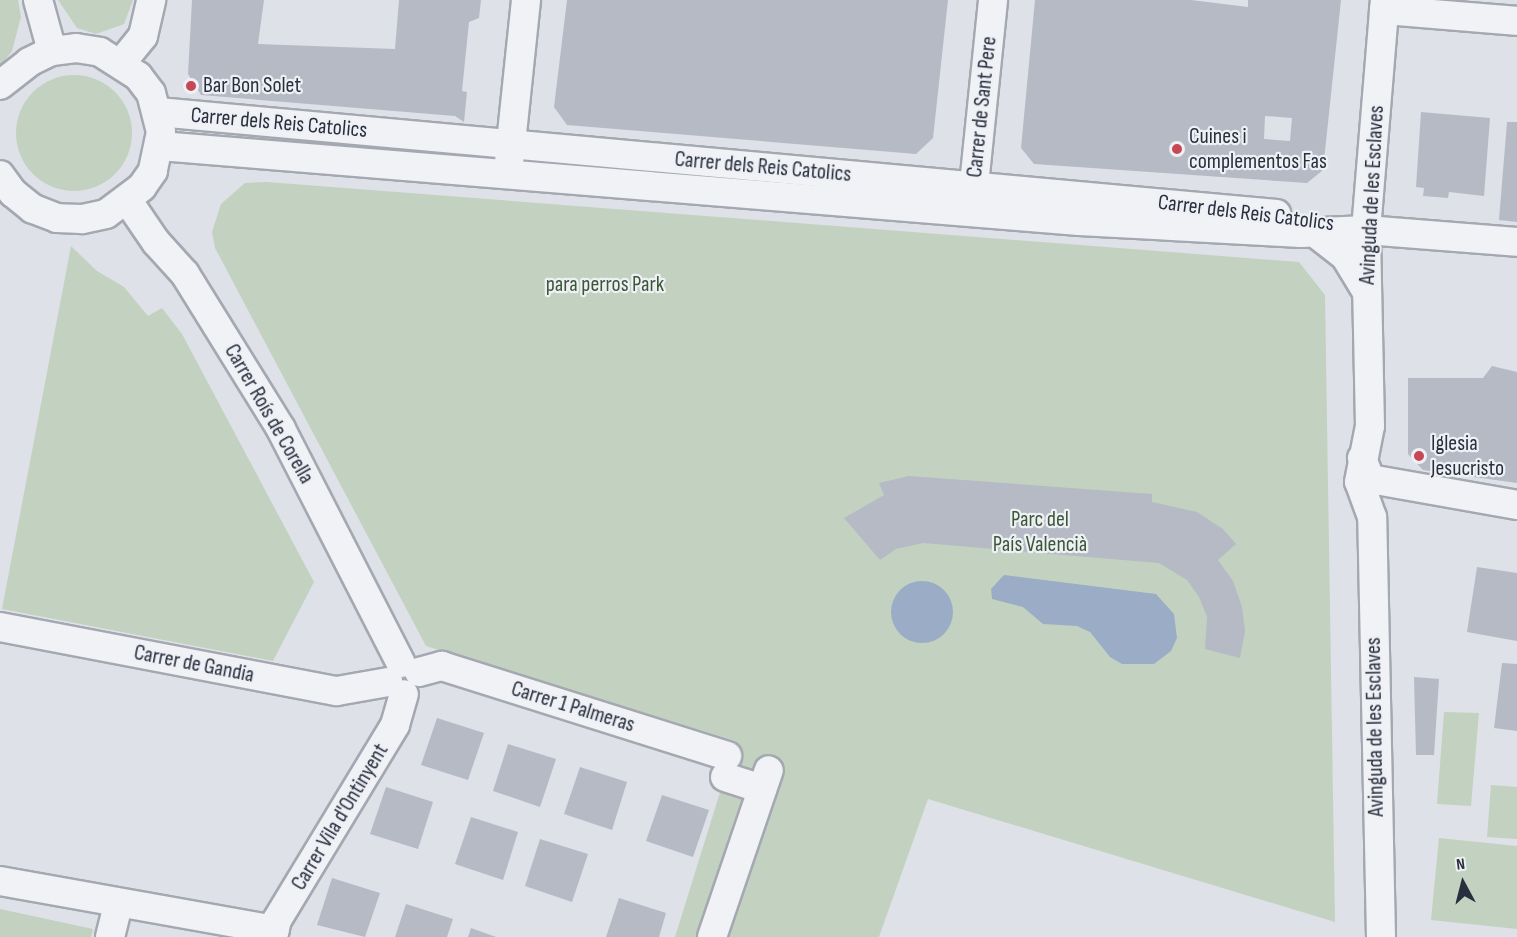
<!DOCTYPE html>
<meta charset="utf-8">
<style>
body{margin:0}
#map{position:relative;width:1517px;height:937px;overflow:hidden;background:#dee1e7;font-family:"Sofia Sans Condensed",sans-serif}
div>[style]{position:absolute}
.green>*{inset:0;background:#c3d1c0}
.round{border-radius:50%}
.water>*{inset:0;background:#9badc6}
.building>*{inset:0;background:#b6bac4}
.roads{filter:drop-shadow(2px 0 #a4a8b1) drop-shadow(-2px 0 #a4a8b1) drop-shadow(0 2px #a4a8b1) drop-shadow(0 -2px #a4a8b1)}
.minor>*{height:28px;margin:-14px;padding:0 14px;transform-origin:14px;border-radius:14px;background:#f1f2f6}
.dots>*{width:16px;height:16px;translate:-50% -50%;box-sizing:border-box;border:3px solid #eef0f5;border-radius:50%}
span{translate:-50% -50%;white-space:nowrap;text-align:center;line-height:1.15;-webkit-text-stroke:4.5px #eef0f5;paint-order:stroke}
.poi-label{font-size:22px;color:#282f3d}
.left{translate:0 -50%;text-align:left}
.street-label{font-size:22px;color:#282f3d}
.park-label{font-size:22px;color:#3b5836}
.north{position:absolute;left:1433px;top:853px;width:60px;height:60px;-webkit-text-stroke:4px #eef0f5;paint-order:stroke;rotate:353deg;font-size:16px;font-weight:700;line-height:24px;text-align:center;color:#282f3d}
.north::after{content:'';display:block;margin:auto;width:21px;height:27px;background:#282f3d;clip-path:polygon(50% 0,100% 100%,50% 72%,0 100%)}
</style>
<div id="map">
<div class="green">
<div style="clip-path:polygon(0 0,18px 0,21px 17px,12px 51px,0 67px)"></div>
<div style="clip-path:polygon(58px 0,133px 0,124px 24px,96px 34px,77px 28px)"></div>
<div class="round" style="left:16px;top:75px;width:116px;height:116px"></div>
<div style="clip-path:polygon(267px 182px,1299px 262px,1325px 295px,1335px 922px,928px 799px,879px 937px,675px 937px,736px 741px,426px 646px,215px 248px,212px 232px,221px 204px,245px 183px)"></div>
<div style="clip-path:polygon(71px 246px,97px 271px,124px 287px,148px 316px,162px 308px,182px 334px,314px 582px,273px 661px,2px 609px)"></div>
<div style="clip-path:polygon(1444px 712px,1479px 713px,1471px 806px,1437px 804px)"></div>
<div style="clip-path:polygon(1491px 785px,1517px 787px,1517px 839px,1487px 837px)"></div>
<div style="clip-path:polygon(1439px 838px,1517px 846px,1517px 929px,1431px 920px)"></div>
<div style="clip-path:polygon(0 909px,93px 929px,91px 937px,0 937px)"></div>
</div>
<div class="water">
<div style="clip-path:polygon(1004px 575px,1156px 594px,1174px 614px,1177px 638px,1171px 651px,1154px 664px,1122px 664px,1110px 657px,1090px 632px,1077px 626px,1043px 624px,1023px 607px,992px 599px,991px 589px)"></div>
<div class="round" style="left:891px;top:581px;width:62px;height:62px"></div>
</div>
<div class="building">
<div style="clip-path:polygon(192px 0,264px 0,258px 44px,395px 49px,399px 0,481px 0,479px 18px,469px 22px,462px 91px,467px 92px,464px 122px,455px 116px,201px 95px,188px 74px)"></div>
<div style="clip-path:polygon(567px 0,948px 0,933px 138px,916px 154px,567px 125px,554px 107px)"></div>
<div style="clip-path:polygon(evenodd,1035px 0,1191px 0,1248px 7px,1248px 0,1341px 0,1323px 170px,1307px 183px,1034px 164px,1021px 148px,1035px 0,1265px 116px,1292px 118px,1290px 141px,1264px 139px,1265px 116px)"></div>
<div style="clip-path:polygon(1421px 112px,1490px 118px,1484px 196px,1449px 192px,1448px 198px,1423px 196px,1424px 188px,1416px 187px)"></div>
<div style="clip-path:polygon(1507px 122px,1517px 122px,1517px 222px,1499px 220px)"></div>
<div style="clip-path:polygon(1492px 366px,1517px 372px,1517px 483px,1423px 470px,1408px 454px,1408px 378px,1483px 378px)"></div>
<div style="clip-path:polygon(909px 476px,1152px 494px,1152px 502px,1197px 512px,1223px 529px,1236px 544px,1218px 560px,1233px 581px,1242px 607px,1245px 631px,1240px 658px,1205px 649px,1207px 617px,1199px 597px,1187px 580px,1159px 563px,923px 543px,896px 549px,880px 560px,844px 518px,884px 495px,879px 483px)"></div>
<div style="clip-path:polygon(1477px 567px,1517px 573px,1517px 641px,1467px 632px)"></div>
<div style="clip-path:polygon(1502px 663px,1517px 664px,1517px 731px,1494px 728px)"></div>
<div style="clip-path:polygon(1414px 677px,1439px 679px,1434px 755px,1416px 755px)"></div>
<div style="clip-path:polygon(437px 718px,484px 733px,468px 780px,421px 765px)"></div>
<div style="clip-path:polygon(508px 744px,556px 759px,540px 807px,493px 791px)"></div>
<div style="clip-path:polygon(580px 767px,627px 782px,612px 830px,564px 814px)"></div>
<div style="clip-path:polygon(386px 787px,433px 802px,418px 849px,370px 834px)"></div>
<div style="clip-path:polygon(662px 795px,709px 810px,693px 857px,646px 841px)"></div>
<div style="clip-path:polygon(471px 817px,518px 832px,503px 880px,455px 864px)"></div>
<div style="clip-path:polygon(540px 839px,588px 854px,572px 902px,525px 886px)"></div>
<div style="clip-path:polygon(332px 878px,380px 893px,365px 937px,317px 925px)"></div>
<div style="clip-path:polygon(619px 898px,666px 913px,659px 937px,606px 937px)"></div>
<div style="clip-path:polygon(406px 904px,453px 919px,447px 937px,395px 937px)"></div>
<div style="clip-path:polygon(471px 928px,496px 937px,468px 937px)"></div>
</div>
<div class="roads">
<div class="minor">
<div style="left:38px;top:0;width:53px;rotate:74.6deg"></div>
<div style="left:1384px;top:10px;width:133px;rotate:4.7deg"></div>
<div style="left:122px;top:62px;width:33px;rotate:-51deg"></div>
<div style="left:143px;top:36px;width:37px;rotate:-77deg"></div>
<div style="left:0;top:85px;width:37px;rotate:-38deg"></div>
<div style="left:29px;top:62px;width:25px;rotate:-26deg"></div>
<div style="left:52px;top:51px;width:24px;rotate:-7deg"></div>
<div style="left:76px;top:48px;width:24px;rotate:9deg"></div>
<div style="left:100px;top:52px;width:45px;rotate:32.3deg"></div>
<div style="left:138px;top:76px;width:21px;rotate:53deg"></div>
<div style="left:151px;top:93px;width:40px;rotate:75.6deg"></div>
<div style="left:161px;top:132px;width:40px;rotate:102deg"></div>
<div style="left:153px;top:171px;width:19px;rotate:125deg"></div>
<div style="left:142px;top:187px;width:45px;rotate:143.1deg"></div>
<div style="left:106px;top:214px;width:25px;rotate:168deg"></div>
<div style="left:82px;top:219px;width:25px;rotate:-178deg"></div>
<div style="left:57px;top:218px;width:26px;rotate:-159deg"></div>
<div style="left:33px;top:209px;width:26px;rotate:-141deg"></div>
<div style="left:13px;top:193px;width:22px;rotate:-126deg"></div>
<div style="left:158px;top:112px;width:1123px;rotate:5.21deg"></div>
<div style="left:160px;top:146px;width:922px;rotate:4.67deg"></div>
<div style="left:1079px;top:221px;width:222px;rotate:3.1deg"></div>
<div style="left:1301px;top:233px;width:65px;rotate:-2.6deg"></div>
<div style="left:1366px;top:230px;width:151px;rotate:4.5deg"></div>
<div style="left:509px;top:162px;width:163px;rotate:-84deg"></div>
<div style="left:128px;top:201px;width:50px;rotate:55.7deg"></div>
<div style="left:156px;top:242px;width:43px;rotate:47.8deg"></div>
<div style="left:185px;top:274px;width:182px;rotate:58.2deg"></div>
<div style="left:281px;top:429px;width:263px;rotate:62.9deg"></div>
<div style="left:972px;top:204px;width:205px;rotate:-84.1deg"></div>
<div style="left:1314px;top:232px;width:39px;rotate:38deg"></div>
<div style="left:1345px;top:256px;width:42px;rotate:58.6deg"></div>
<div style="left:1362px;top:458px;width:22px;rotate:69deg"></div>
<div style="left:1370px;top:479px;width:149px;rotate:10deg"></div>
<div style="left:0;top:627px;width:343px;rotate:10.8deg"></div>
<div style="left:337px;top:691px;width:52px;rotate:-10deg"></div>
<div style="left:419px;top:672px;width:24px;rotate:-15deg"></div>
<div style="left:442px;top:666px;width:299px;rotate:17.5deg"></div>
<div style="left:725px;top:777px;width:39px;rotate:18deg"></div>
<div style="left:0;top:881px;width:279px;rotate:10.1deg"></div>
<div style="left:110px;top:937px;width:34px;rotate:-76deg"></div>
<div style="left:273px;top:937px;width:17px;rotate:-77deg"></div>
<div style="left:277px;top:920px;width:228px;rotate:-58.8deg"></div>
<div style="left:395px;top:725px;width:32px;rotate:-74deg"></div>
<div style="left:712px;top:937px;width:176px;rotate:-71.2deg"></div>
<div style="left:1381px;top:937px;width:420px;rotate:-91.2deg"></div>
<div style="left:1372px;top:517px;width:37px;rotate:-110deg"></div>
<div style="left:1359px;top:482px;width:57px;rotate:-78.9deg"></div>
<div style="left:1370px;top:426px;width:196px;rotate:-91.2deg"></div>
<div style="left:1366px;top:230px;width:231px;rotate:-85.3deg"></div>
</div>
</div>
<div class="dots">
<div style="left:191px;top:86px;background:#c74855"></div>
<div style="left:1177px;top:149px;background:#c74855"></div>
<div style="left:1419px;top:456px;background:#c74855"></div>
</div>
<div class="poi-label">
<span class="left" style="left:203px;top:86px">Bar Bon Solet</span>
<span class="left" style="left:1189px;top:149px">Cuines i<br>complementos Fas</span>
<span class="left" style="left:1431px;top:456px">Iglesia<br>Jesucristo</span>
</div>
<div class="street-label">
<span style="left:982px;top:107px;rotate:-84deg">Carrer de Sant Pere</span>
<span style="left:279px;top:123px;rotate:5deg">Carrer dels Reis Catolics</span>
<span style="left:763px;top:167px;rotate:5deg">Carrer dels Reis Catolics</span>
<span style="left:1372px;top:195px;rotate:-87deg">Avinguda de les Esclaves</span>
<span style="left:1246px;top:213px;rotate:7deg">Carrer dels Reis Catolics</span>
<span style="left:269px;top:414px;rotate:60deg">Carrer Roís de Corella</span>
<span style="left:194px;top:664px;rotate:11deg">Carrer de Gandia</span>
<span style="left:573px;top:707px;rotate:17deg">Carrer 1 Palmeras</span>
<span style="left:1375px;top:727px;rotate:-91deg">Avinguda de les Esclaves</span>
<span style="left:340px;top:817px;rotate:-59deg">Carrer Vila d'Ontinyent</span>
</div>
<div class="park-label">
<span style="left:605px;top:285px">para perros Park</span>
<span style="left:1040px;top:532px">Parc del<br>País Valencià</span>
</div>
<div class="north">N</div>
</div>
